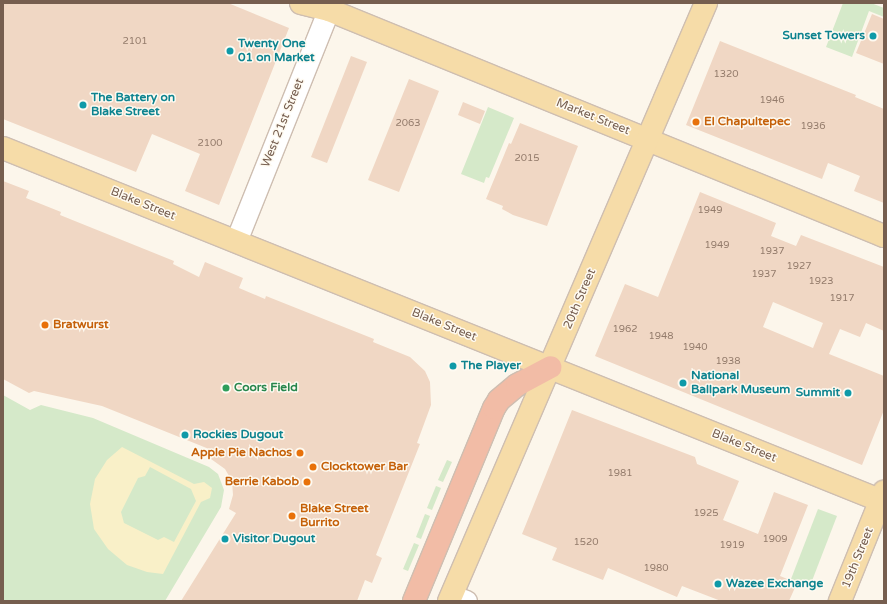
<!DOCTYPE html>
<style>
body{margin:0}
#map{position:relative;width:887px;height:604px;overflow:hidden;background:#fcf6eb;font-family:"Varela Round",sans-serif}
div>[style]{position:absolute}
.green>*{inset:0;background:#d5e9c9}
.sand>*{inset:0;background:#f9f0c8}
.building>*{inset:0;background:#f0d7c4}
.roads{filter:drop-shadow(1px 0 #cebeb1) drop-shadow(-1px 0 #cebeb1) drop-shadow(0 1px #cebeb1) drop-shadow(0 -1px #cebeb1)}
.minor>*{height:21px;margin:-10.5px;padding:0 10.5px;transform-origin:10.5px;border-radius:10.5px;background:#fff}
.major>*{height:22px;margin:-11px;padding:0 11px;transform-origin:11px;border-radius:11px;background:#f6dca8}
.highway>*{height:22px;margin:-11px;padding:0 11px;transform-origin:11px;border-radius:11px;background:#f2bca6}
.dots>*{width:11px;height:11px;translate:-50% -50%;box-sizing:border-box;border:2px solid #fefaf1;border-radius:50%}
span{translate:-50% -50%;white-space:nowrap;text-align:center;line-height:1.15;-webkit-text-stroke:3px #fefaf1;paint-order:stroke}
.number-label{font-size:10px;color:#947c6c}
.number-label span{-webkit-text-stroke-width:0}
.culture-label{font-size:12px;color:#0d838f;font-weight:700}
.right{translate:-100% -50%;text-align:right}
.left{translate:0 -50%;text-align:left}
.street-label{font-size:12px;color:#765e4f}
.food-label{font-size:12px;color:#c56008;font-weight:700}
.leisure-label{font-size:12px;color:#27864d;font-weight:700}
.frame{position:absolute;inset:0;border:4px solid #765e4f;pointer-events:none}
</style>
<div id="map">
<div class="green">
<div style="clip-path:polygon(843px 3px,871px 3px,884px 8px,884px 17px,869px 11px,852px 57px,826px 47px)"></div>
<div style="clip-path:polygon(488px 107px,514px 118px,489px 178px,486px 177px,484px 183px,461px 174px)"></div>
<div style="clip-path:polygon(3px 395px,30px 410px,41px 405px,93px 418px,209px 467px,218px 474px,224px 490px,221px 507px,165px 601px,3px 601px)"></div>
<div style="clip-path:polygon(447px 460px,452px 462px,443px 482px,438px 480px)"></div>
<div style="clip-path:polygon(436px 486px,441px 488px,432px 510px,427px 508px)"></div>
<div style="clip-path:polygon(818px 509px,837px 516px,810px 586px,791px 579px)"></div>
<div style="clip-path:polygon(425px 514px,430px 516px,421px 539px,416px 537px)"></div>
<div style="clip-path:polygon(414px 543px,419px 545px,408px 571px,403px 569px)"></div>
</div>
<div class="sand">
<div style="clip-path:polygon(evenodd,122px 447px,194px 484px,204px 482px,212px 488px,210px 498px,201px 502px,163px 574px,147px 572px,127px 565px,108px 549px,94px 529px,90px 504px,95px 479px,107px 460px,122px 447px,150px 467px,191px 489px,196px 501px,174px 542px,164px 537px,158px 540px,124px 523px,121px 512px,138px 478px,145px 476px,150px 467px)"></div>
</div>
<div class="building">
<div style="clip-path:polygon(3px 3px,228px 3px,289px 28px,219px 205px,185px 191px,200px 154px,152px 134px,136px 172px,3px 119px)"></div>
<div style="clip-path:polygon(872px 14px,884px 19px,884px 64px,856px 53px)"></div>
<div style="clip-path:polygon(720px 41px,856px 95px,855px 97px,884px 109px,884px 203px,854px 191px,860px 176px,828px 163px,822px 179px,686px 125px)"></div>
<div style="clip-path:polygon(351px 56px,367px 62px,327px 163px,311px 157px)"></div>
<div style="clip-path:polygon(409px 79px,439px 91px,399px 192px,368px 180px)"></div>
<div style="clip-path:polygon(463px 102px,485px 111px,480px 124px,458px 115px)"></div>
<div style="clip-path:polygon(520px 123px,578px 146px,547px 226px,513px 215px,502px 209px,503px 206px,486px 199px,509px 143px,511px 144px)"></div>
<div style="clip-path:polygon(3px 181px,29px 191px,26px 198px,61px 212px,60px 215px,174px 261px,173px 264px,199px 277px,205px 262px,243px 278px,239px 288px,265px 299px,266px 296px,374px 339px,373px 342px,410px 357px,425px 371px,430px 382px,431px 405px,417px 443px,420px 444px,376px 555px,382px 558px,372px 583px,365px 580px,357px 601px,181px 601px,236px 513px,229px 509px,233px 495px,232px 481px,225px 469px,211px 459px,214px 451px,102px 406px,34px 391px,29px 393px,3px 379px)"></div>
<div style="clip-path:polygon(evenodd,700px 192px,776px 223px,771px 236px,796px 246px,801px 235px,884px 267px,884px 331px,866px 323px,860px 337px,840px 329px,829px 354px,884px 376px,884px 410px,862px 465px,595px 356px,625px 284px,658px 297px,700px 192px,773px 302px,823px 323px,813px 348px,763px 327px,773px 302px)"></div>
<div style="clip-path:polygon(572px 410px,695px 457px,697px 464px,739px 481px,723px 520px,758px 534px,774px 492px,808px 505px,780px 576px,797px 583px,789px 601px,721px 601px,682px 586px,677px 597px,608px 568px,603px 580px,552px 560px,557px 548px,522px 534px)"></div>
</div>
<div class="roads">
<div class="minor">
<div style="left:236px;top:241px;width:256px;rotate:-68.2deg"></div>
<div style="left:453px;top:596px;width:14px;rotate:21deg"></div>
</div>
<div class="major">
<div style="left:301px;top:3px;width:29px;rotate:14deg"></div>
<div style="left:329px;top:10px;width:599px;rotate:22.16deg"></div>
<div style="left:3px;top:148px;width:949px;rotate:21.89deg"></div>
<div style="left:449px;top:601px;width:651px;rotate:-66.74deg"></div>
<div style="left:840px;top:601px;width:118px;rotate:-68deg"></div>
</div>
<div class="highway">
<div style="left:414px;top:601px;width:209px;rotate:-67.5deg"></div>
<div style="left:494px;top:408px;width:9px;rotate:-58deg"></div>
<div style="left:499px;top:400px;width:23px;rotate:-40deg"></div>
<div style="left:517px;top:385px;width:38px;rotate:-28deg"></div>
</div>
</div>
<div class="dots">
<div style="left:873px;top:36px;background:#0f9aa8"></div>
<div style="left:230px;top:51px;background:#0f9aa8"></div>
<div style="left:83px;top:105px;background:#0f9aa8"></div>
<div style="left:696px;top:122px;background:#e8710a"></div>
<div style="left:45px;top:325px;background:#e8710a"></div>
<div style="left:453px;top:366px;background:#0f9aa8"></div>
<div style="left:683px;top:383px;background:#0f9aa8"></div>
<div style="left:226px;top:388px;background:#2e9e5b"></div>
<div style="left:848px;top:393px;background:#0f9aa8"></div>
<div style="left:185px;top:435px;background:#0f9aa8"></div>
<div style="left:300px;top:453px;background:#e8710a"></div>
<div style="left:313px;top:467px;background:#e8710a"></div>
<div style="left:307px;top:482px;background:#e8710a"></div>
<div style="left:292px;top:516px;background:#e8710a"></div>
<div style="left:225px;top:539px;background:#0f9aa8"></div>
<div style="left:718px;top:584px;background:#0f9aa8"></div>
</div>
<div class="number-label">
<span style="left:135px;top:42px">2101</span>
<span style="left:726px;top:75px">1320</span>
<span style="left:772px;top:101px">1946</span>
<span style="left:408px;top:124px">2063</span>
<span style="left:813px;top:127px">1936</span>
<span style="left:210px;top:144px">2100</span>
<span style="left:527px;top:159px">2015</span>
<span style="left:710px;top:211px">1949</span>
<span style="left:717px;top:246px">1949</span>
<span style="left:772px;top:252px">1937</span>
<span style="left:799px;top:267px">1927</span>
<span style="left:764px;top:275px">1937</span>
<span style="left:821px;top:282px">1923</span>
<span style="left:842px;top:299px">1917</span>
<span style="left:625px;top:330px">1962</span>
<span style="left:661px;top:337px">1948</span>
<span style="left:695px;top:348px">1940</span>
<span style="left:728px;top:362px">1938</span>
<span style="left:620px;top:474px">1981</span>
<span style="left:706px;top:514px">1925</span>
<span style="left:775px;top:540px">1909</span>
<span style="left:586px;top:543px">1520</span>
<span style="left:732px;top:546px">1919</span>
<span style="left:656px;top:569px">1980</span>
</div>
<div class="culture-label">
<span class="right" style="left:865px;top:36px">Sunset Towers</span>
<span class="left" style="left:238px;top:51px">Twenty One<br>01 on Market</span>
<span class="left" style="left:91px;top:105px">The Battery on<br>Blake Street</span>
<span class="left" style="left:461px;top:366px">The Player</span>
<span class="left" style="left:691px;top:383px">National<br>Ballpark Museum</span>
<span class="right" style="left:840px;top:393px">Summit</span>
<span class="left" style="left:193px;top:435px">Rockies Dugout</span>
<span class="left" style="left:233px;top:539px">Visitor Dugout</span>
<span class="left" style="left:726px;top:584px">Wazee Exchange</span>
</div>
<div class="street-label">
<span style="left:593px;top:117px;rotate:22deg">Market Street</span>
<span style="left:283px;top:123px;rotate:-68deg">West 21st Street</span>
<span style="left:143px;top:204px;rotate:22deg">Blake Street</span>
<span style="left:580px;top:299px;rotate:-67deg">20th Street</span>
<span style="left:444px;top:325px;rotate:22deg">Blake Street</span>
<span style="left:744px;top:446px;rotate:22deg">Blake Street</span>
<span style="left:858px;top:558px;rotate:-68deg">19th Street</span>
</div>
<div class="food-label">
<span class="left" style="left:704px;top:122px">El Chapultepec</span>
<span class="left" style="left:53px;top:325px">Bratwurst</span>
<span class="right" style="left:292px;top:453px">Apple Pie Nachos</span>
<span class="left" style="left:321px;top:467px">Clocktower Bar</span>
<span class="right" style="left:299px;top:482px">Berrie Kabob</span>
<span class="left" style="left:300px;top:516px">Blake Street<br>Burrito</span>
</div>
<div class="leisure-label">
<span class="left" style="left:234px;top:388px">Coors Field</span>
</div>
<div class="frame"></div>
</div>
